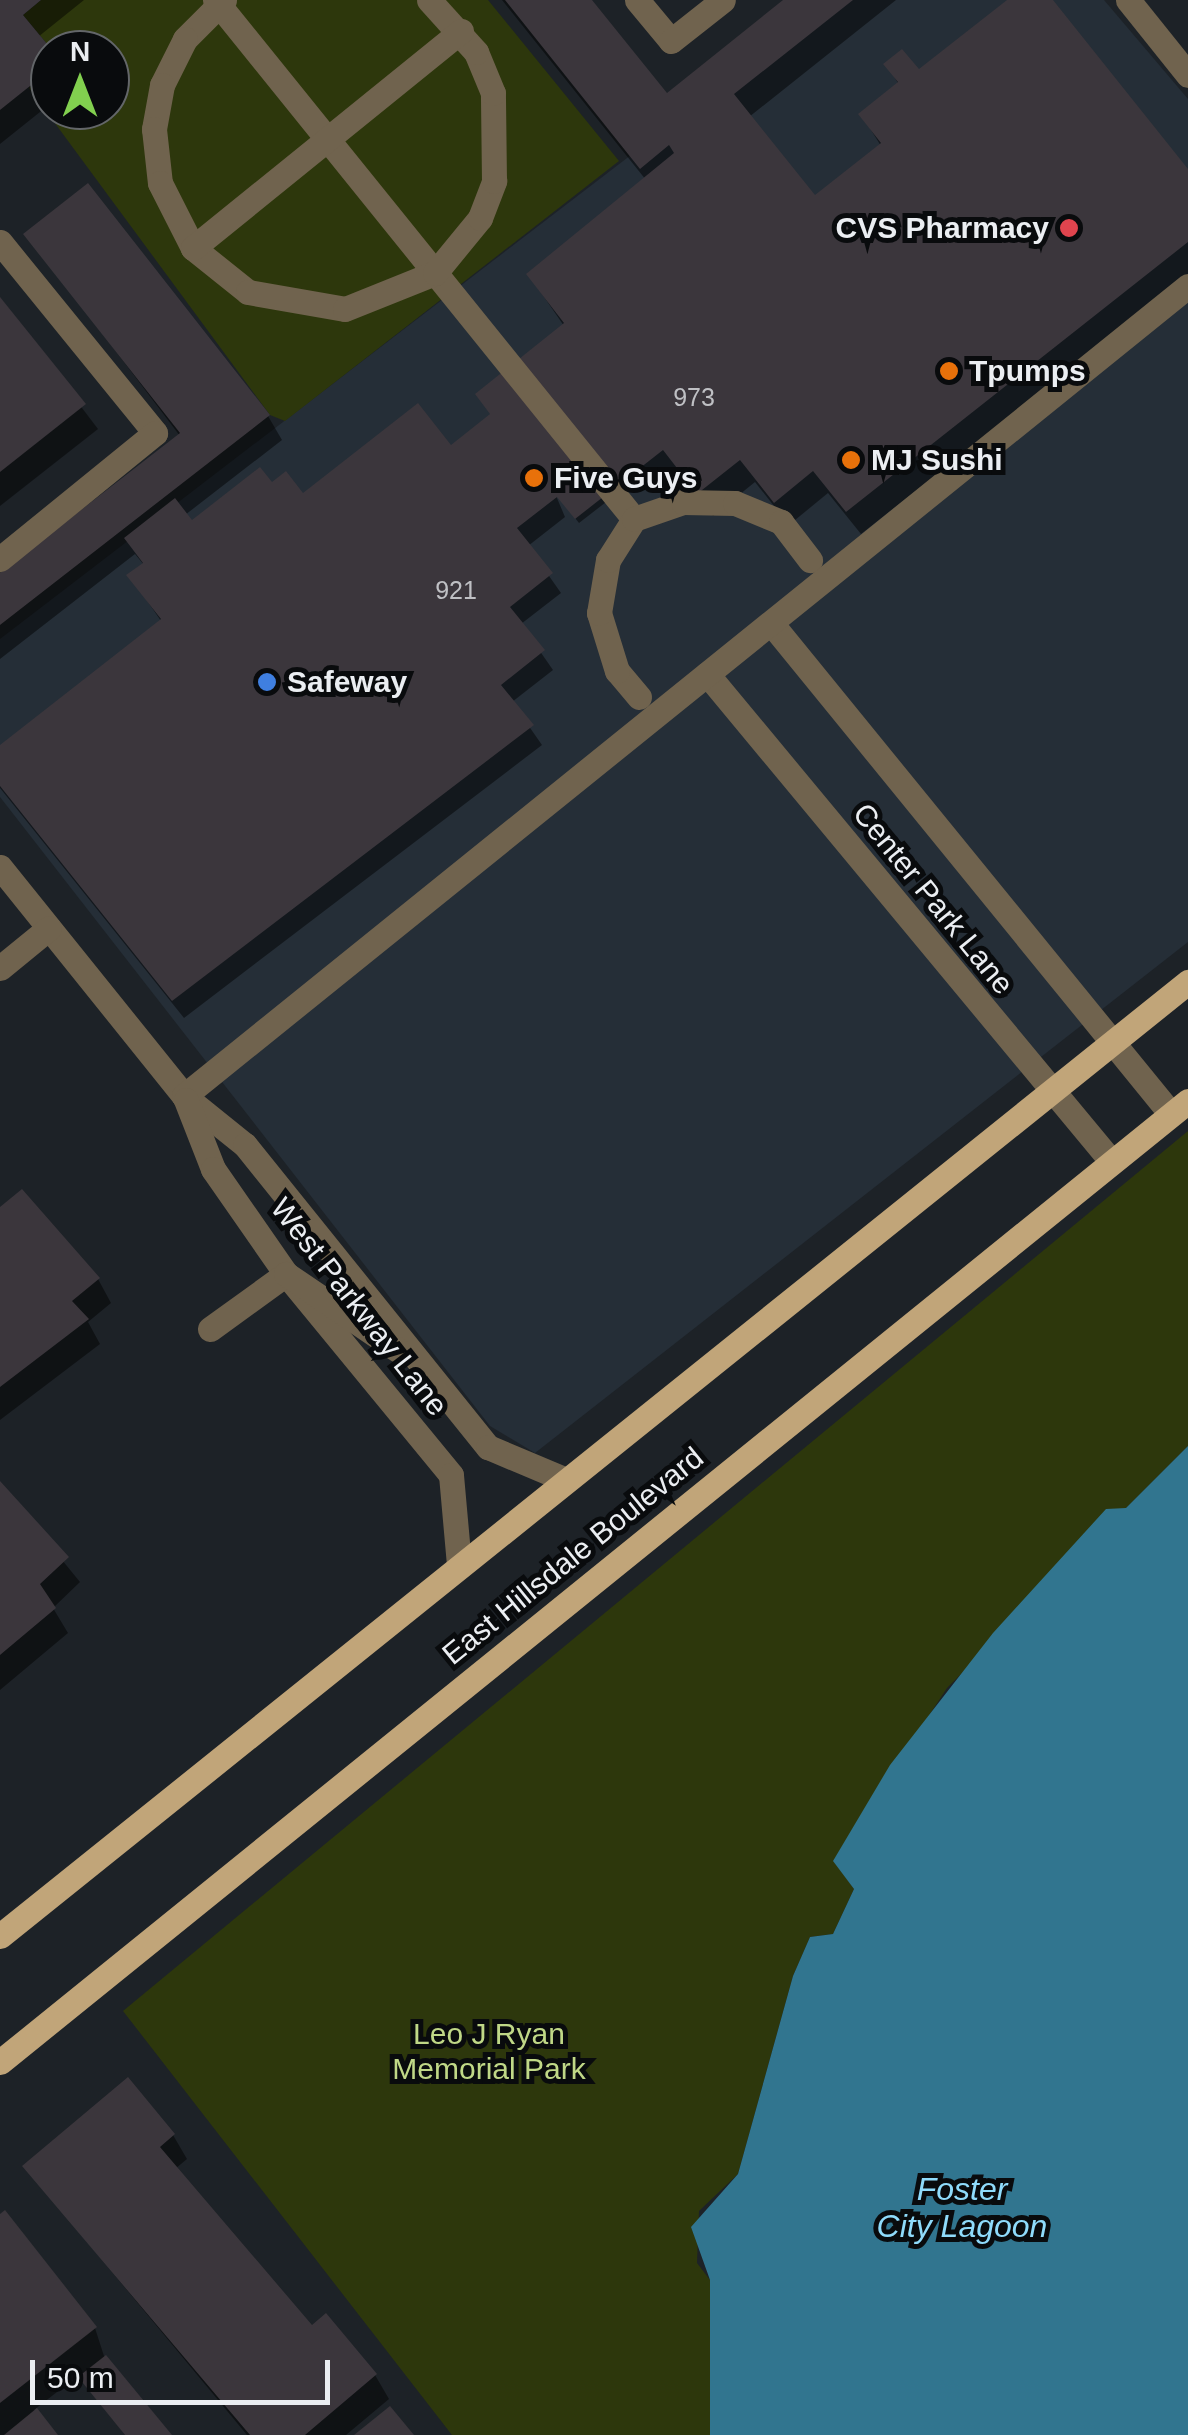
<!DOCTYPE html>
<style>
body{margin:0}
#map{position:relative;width:1188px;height:2435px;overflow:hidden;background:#1d2227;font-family:Helvetica,sans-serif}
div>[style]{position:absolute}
.built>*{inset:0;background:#252e37}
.green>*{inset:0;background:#2d370c}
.water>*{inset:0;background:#31758f}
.shadow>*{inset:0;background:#0007}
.building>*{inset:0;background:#3b363c}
.minor>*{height:25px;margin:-12.5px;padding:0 12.5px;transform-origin:12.5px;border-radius:12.5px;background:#70634e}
.major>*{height:25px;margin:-12.5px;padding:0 12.5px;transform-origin:12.5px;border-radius:12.5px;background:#c1a579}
.dots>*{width:28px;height:28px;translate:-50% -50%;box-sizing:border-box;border:5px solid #090b0d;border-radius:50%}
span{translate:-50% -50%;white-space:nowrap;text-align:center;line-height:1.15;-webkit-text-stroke:10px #090b0d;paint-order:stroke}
.number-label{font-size:25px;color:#bfc0c4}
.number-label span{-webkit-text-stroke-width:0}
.poi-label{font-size:30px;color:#ebeef2;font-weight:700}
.right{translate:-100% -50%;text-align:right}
.left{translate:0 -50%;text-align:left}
.street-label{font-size:30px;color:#ebeef2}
.park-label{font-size:30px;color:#c0d887}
.water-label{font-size:32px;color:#8fdbfb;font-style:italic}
.north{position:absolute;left:30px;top:30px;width:100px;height:100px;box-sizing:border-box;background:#090b0d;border:2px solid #636669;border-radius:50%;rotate:0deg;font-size:28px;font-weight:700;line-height:40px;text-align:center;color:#ebeef2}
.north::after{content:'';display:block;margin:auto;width:35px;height:45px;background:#82d04f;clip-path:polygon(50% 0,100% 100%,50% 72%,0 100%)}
.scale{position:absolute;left:30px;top:2360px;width:300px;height:45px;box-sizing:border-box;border:5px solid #ebeef2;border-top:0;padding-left:12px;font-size:30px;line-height:35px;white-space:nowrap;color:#ebeef2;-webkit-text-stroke:8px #090b0d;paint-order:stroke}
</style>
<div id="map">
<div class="built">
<div style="clip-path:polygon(833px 0,1104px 0,1188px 99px,1188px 942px,535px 1453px,490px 1426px,0 797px,0 639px)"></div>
</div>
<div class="green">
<div style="clip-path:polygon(41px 0,488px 0,619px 161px,285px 421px,270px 415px,29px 88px,50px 70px,50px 110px,110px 110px,110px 50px,52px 50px,23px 15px)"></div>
<div style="clip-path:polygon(1188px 1131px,1188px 1446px,947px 1688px,834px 1860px,854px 1889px,833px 1934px,810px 1937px,793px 1976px,738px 2174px,699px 2211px,697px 2263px,710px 2280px,710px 2435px,452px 2435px,123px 2011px)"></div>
</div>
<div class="water">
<div style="clip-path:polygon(1188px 1446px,1188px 2435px,710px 2435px,710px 2280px,691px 2227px,738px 2174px,793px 1976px,810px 1937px,833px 1934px,854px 1889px,833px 1861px,890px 1765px,993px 1633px,1106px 1509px,1126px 1508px)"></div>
</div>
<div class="shadow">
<div style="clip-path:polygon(0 0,84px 0,38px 37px,50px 51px,50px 104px,0 144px)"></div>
<div style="clip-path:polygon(502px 0,589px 0,666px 96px,788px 0,896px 0,749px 117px,814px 199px,881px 146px,861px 114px,899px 85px,887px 64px,918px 73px,1011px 0,1050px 0,1188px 173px,1188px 276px,861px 534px,828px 493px,789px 525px,755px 482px,713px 516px,678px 472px,654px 491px,552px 363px,641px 475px,579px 523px,554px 491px,565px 517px,528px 546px,561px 593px,521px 624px,553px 670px,512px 702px,542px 745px,184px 1018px,0 788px,0 749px,161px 621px,130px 576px,144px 565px,135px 554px,0 659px,0 576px,180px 436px,27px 234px,268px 416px,282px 440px,185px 515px,192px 524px,272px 485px,303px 497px,451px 448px,493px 415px,564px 326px,529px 275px,646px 180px)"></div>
<div style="clip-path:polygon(0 300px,98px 429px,0 506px)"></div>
<div style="clip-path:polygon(0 1210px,98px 1279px,111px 1303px,88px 1322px,100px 1344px,0 1420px)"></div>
<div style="clip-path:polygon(0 1484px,80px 1582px,53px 1608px,68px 1633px,0 1690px)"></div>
<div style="clip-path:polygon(173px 2135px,187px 2159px,175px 2169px,311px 2329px,375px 2375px,389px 2399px,346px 2435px,247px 2435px,25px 2167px)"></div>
<div style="clip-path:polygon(0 2217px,95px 2328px,104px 2356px,168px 2435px,125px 2435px,80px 2374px,34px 2410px,55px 2435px,0 2435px)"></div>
</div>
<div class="building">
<div style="clip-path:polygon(0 0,41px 0,23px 15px,52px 50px,50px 70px,0 110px)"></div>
<div style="clip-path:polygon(505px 0,592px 0,667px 93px,783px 0,853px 0,734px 94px,815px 195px,881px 143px,858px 114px,898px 82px,883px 64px,902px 49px,919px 69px,1007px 0,1053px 0,1188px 169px,1188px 242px,846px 512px,813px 471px,774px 503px,740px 460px,697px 494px,663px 450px,575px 519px,557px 497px,517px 528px,553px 573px,510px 607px,545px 650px,501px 685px,534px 725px,172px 1001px,0 786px,0 745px,161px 619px,126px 575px,143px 563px,124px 538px,175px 498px,192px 520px,260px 467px,272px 482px,286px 471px,303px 493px,418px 403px,451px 445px,490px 414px,475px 394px,564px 323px,526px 274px,674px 153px,669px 145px,640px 169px)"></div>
<div style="clip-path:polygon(88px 183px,270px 415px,0 625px,0 573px,180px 433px,23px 234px)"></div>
<div style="clip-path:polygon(0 297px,86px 404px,0 472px)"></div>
<div style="clip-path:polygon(22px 1189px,100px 1278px,72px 1301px,89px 1319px,0 1387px,0 1207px)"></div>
<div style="clip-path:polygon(0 1481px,69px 1557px,40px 1584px,56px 1608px,0 1655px)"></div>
<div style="clip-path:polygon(128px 2077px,175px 2134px,160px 2147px,312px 2325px,326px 2313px,377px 2374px,305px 2435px,250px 2435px,22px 2166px)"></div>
<div style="clip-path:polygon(5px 2210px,97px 2327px,0 2403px,0 2214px)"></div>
<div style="clip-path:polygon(106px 2355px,172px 2435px,125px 2435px,78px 2377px)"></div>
<div style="clip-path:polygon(390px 2406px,414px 2435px,354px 2435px)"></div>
<div style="clip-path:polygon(37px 2408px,58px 2435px,4px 2435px)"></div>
</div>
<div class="minor">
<div style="left:215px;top:0;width:667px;rotate:51.09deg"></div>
<div style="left:224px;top:0;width:55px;rotate:135deg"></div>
<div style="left:185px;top:39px;width:51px;rotate:116.6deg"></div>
<div style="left:162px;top:85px;width:45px;rotate:100.3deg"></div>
<div style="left:154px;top:129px;width:54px;rotate:83.7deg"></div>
<div style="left:160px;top:183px;width:73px;rotate:63.1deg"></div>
<div style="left:193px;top:248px;width:70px;rotate:38.7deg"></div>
<div style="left:248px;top:292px;width:98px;rotate:9.9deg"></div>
<div style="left:345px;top:309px;width:97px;rotate:-21.8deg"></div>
<div style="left:435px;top:273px;width:71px;rotate:-50.7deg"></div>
<div style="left:480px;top:218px;width:40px;rotate:-69deg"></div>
<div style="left:494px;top:181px;width:88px;rotate:-90.7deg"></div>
<div style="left:493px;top:93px;width:44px;rotate:-112.5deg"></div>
<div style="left:476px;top:52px;width:70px;rotate:-132.1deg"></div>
<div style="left:637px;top:0;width:53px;rotate:50.3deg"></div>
<div style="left:671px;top:41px;width:66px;rotate:-38.3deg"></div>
<div style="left:1128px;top:0;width:96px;rotate:51.3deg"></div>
<div style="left:0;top:242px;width:246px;rotate:50.9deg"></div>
<div style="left:155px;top:433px;width:200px;rotate:140.9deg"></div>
<div style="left:193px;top:248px;width:345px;rotate:-39deg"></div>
<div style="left:771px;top:623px;width:633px;rotate:50.83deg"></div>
<div style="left:707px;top:674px;width:634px;rotate:50.31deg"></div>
<div style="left:639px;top:697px;width:34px;rotate:-130deg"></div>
<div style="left:617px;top:671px;width:61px;rotate:-107.2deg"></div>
<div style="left:599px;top:613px;width:54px;rotate:-80.4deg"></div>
<div style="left:608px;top:560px;width:49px;rotate:-57.6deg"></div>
<div style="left:634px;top:519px;width:52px;rotate:-19.1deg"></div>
<div style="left:683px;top:502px;width:52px;rotate:1.1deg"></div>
<div style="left:735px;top:503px;width:50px;rotate:22.4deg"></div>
<div style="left:781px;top:522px;width:48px;rotate:52.7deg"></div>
<div style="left:0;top:867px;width:294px;rotate:51.2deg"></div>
<div style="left:184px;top:1096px;width:78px;rotate:38.8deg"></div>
<div style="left:245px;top:1145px;width:388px;rotate:51.2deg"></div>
<div style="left:488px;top:1447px;width:85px;rotate:22.9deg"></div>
<div style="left:0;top:968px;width:63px;rotate:-39.2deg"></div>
<div style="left:184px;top:1096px;width:1290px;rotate:-38.9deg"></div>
<div style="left:186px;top:1100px;width:74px;rotate:68.6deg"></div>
<div style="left:213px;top:1169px;width:128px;rotate:55.2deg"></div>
<div style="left:286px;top:1274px;width:260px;rotate:50.6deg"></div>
<div style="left:451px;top:1475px;width:89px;rotate:84.9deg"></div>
<div style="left:210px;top:1329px;width:94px;rotate:-35.9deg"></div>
<div style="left:286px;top:1274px;width:135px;rotate:34.2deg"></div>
</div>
<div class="major">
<div style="left:0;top:1936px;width:1524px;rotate:-38.77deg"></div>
<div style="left:0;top:2062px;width:1528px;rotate:-38.97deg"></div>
</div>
<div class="dots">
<div style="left:1069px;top:228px;background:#e0444e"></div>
<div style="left:949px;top:371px;background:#e8710a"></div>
<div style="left:851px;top:460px;background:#e8710a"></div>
<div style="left:534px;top:478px;background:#e8710a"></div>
<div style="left:267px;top:682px;background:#3f7fe0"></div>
</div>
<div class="number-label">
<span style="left:694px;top:397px">973</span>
<span style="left:456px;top:590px">921</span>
</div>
<div class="poi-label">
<span class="right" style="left:1049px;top:228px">CVS Pharmacy</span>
<span class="left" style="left:969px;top:371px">Tpumps</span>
<span class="left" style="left:871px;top:460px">MJ Sushi</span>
<span class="left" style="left:554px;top:478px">Five Guys</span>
<span class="left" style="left:287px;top:682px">Safeway</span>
</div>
<div class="street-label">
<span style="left:933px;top:899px;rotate:51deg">Center Park Lane</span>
<span style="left:359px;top:1307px;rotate:52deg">West Parkway Lane</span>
<span style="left:573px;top:1556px;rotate:-39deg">East Hillsdale Boulevard</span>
</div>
<div class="park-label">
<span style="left:489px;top:2051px">Leo J Ryan<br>Memorial Park</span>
</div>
<div class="water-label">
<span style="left:962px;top:2208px">Foster<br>City Lagoon</span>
</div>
<div class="north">N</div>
<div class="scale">50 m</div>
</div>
